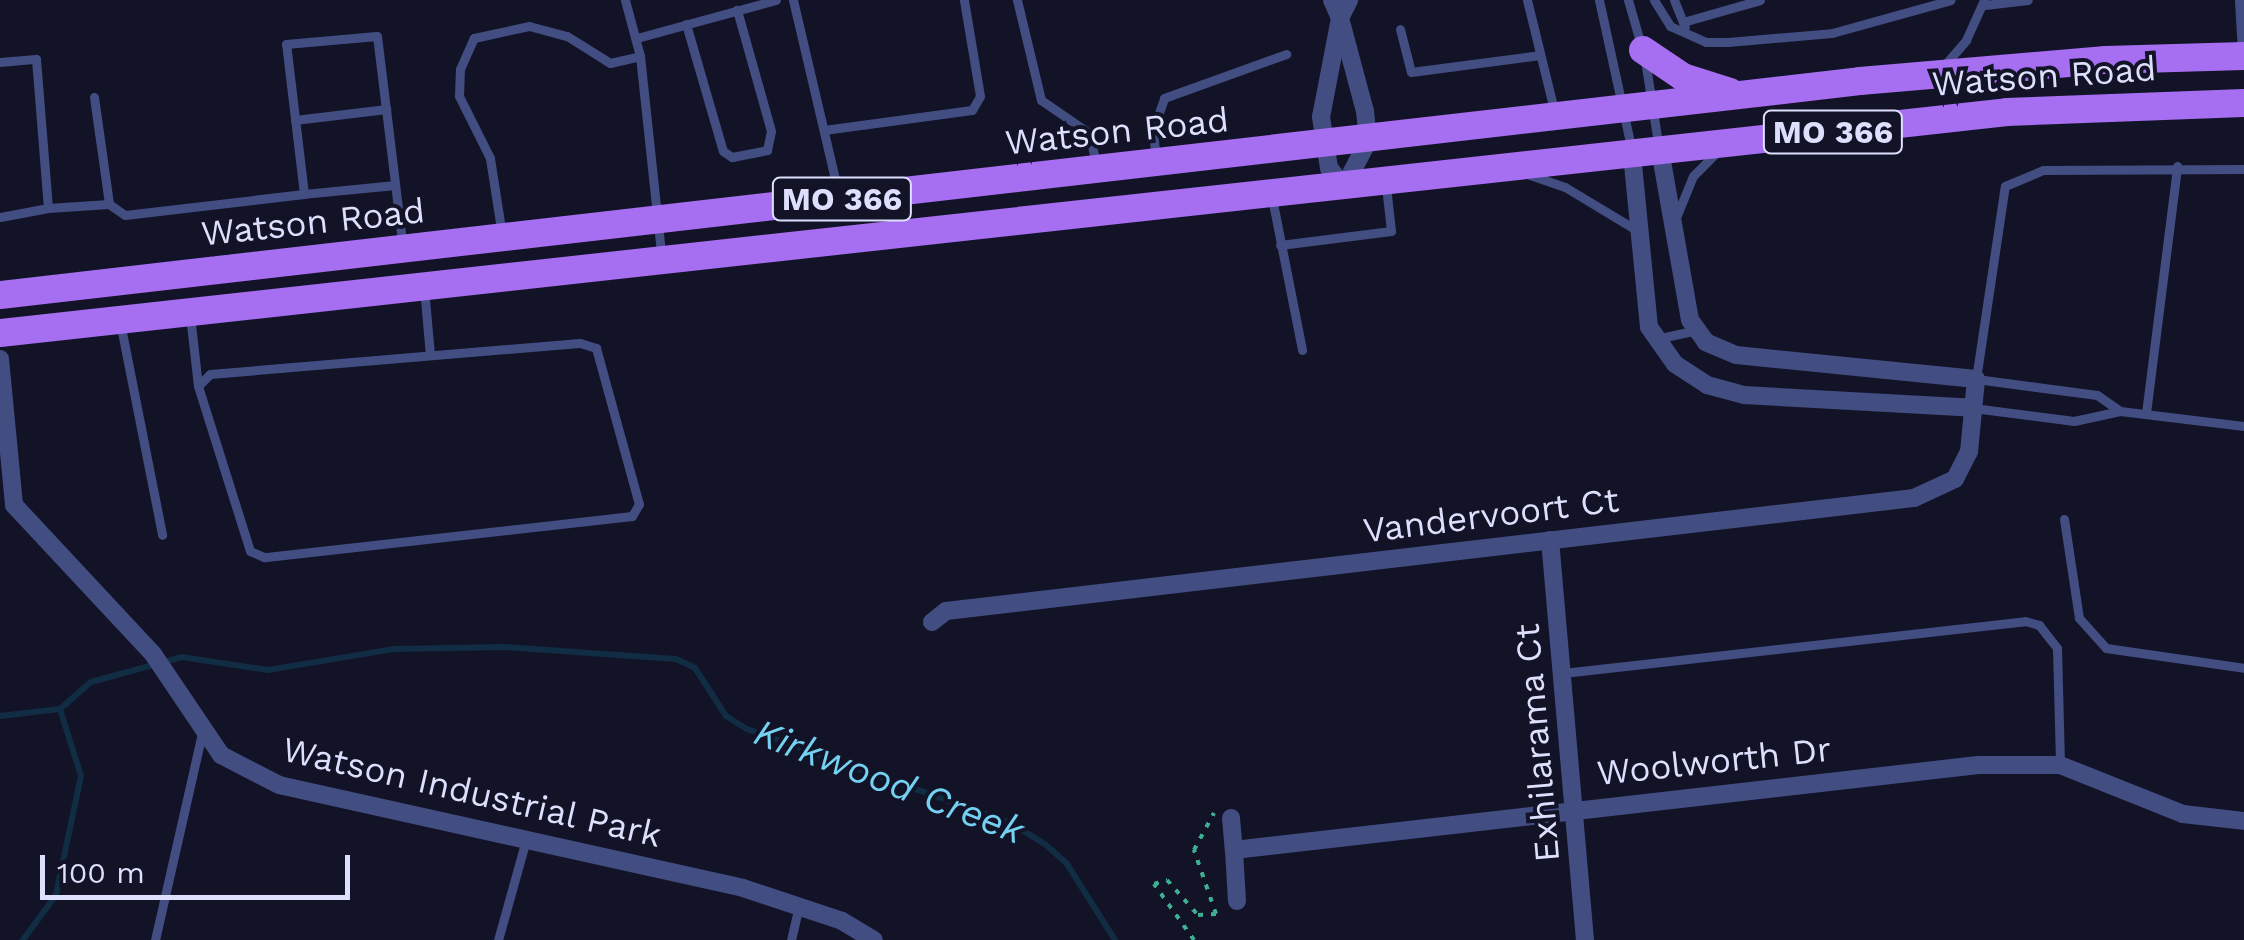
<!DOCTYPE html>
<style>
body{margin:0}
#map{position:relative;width:2244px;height:940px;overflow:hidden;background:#131328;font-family:"Work Sans",sans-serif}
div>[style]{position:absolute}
.stream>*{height:6px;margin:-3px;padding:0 3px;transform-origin:3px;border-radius:3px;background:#102d43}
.path>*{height:4px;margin-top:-2px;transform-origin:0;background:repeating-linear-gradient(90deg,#3db092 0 5px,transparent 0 13px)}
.service>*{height:9px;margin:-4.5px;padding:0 4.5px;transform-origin:4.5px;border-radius:4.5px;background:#424d82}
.minor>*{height:18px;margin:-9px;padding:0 9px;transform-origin:9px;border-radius:9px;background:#424d82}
.primary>*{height:28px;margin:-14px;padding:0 14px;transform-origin:14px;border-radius:14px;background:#a66ef1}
span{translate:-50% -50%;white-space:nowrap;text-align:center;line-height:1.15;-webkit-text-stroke:8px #131328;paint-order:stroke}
.shield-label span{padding:2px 8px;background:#131328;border:2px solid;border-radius:8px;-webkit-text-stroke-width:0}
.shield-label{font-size:32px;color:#dddffc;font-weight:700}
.street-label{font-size:35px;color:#dddffc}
.water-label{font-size:38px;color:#75d1f2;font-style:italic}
.scale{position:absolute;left:40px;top:855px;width:310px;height:45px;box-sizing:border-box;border:5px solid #dddffc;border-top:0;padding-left:12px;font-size:30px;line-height:35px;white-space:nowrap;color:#dddffc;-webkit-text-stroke:8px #131328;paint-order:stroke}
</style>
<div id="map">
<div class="stream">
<div style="left:60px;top:709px;width:41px;rotate:-41.1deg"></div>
<div style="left:91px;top:682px;width:94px;rotate:-15.4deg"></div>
<div style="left:182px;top:657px;width:87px;rotate:8.6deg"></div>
<div style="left:268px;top:670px;width:128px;rotate:-9.5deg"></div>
<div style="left:394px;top:649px;width:111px;rotate:-1deg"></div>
<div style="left:505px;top:647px;width:171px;rotate:4deg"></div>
<div style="left:676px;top:659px;width:21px;rotate:25deg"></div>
<div style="left:695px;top:668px;width:57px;rotate:57.1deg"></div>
<div style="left:726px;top:716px;width:25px;rotate:32deg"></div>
<div style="left:747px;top:729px;width:280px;rotate:19.6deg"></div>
<div style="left:1011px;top:823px;width:40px;rotate:32deg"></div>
<div style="left:1045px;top:844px;width:30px;rotate:42deg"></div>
<div style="left:1067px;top:864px;width:90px;rotate:57.7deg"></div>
<div style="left:0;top:716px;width:60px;rotate:-6.7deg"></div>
<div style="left:60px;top:709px;width:70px;rotate:72.6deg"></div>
<div style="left:81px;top:776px;width:122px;rotate:101.9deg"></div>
<div style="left:56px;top:895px;width:56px;rotate:126.3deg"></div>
</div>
<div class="path">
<div style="left:1194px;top:940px;width:69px;rotate:-125.5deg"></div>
<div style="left:1154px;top:884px;width:14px;rotate:-17deg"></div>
<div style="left:1167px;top:880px;width:47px;rotate:48.5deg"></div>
<div style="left:1198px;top:915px;width:18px;rotate:-3deg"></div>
<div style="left:1216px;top:914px;width:68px;rotate:-109deg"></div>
<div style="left:1194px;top:850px;width:42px;rotate:-61.6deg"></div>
</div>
<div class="service">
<div style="left:625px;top:0;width:58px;rotate:75deg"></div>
<div style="left:640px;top:56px;width:199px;rotate:83.9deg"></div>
<div style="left:793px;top:0;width:197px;rotate:76.8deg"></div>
<div style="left:1017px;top:0;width:103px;rotate:76.5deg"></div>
<div style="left:1041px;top:100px;width:58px;rotate:34.5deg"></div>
<div style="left:1089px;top:133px;width:35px;rotate:77deg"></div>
<div style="left:1527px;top:0;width:113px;rotate:76.2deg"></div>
<div style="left:1599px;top:0;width:155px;rotate:77.7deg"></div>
<div style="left:1628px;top:0;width:47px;rotate:73.9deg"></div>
<div style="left:1654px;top:0;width:31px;rotate:58deg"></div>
<div style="left:1670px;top:26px;width:39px;rotate:24deg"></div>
<div style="left:1706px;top:42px;width:22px"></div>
<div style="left:1728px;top:42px;width:104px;rotate:-4.9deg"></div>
<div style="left:1832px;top:33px;width:123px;rotate:-15.5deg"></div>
<div style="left:1674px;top:0;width:29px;rotate:68deg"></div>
<div style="left:2239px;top:0;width:52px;rotate:86.7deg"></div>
<div style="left:1985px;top:5px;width:43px;rotate:-6.6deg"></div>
<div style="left:1683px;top:22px;width:80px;rotate:-15.9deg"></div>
<div style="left:686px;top:24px;width:132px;rotate:73.8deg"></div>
<div style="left:723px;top:151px;width:11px;rotate:34deg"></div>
<div style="left:732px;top:157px;width:36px;rotate:-11deg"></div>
<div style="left:767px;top:150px;width:19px;rotate:-78deg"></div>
<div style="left:771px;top:131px;width:126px;rotate:-105.7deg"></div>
<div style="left:1400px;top:29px;width:44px;rotate:75.7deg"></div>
<div style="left:1411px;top:72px;width:130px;rotate:-7.5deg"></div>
<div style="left:637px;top:38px;width:144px;rotate:-15.3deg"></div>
<div style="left:1645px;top:60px;width:90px;rotate:81.1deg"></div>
<div style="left:0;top:62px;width:36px;rotate:-5deg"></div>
<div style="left:36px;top:59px;width:149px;rotate:85.4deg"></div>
<div style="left:48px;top:208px;width:61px;rotate:-3.8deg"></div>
<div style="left:1942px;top:68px;width:37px;rotate:-49deg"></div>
<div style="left:1966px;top:40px;width:44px;rotate:-65.8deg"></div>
<div style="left:94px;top:97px;width:108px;rotate:82deg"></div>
<div style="left:109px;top:204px;width:19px;rotate:35deg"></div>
<div style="left:125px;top:215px;width:180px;rotate:-6.7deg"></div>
<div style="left:295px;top:120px;width:92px;rotate:-6.9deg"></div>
<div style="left:824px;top:130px;width:149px;rotate:-7.7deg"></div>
<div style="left:972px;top:110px;width:16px;rotate:-60deg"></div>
<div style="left:980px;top:96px;width:97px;rotate:-99.5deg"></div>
<div style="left:1156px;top:160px;width:31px;rotate:-96deg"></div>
<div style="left:1153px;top:129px;width:33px;rotate:-70deg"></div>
<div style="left:1164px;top:98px;width:130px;rotate:-19.8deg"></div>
<div style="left:1527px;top:174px;width:40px;rotate:18.9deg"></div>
<div style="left:1565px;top:187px;width:85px;rotate:31.1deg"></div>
<div style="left:395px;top:185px;width:91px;rotate:174.4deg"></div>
<div style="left:304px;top:194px;width:151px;rotate:-96.8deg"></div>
<div style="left:286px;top:44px;width:91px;rotate:-5deg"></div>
<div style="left:377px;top:36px;width:74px;rotate:83deg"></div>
<div style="left:386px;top:109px;width:134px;rotate:83.1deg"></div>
<div style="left:1272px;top:198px;width:155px;rotate:78.8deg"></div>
<div style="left:1677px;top:215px;width:42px;rotate:-67.7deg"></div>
<div style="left:1693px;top:176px;width:33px;rotate:-45deg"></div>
<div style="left:0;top:217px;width:49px;rotate:-10.6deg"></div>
<div style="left:502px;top:235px;width:78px;rotate:-98.9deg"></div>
<div style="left:490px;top:158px;width:69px;rotate:-116.6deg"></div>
<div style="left:459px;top:96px;width:27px;rotate:-88deg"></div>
<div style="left:460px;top:69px;width:34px;rotate:-66deg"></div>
<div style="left:474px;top:38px;width:56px;rotate:-12.3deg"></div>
<div style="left:529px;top:26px;width:39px;rotate:15deg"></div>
<div style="left:567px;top:36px;width:51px;rotate:32.1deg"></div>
<div style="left:610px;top:63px;width:31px;rotate:-13deg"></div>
<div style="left:1280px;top:245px;width:112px;rotate:-7.2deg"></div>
<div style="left:1391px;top:231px;width:45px;rotate:-96.3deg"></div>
<div style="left:424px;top:288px;width:67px;rotate:84.9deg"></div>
<div style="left:190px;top:315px;width:71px;rotate:83.6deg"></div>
<div style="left:120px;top:322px;width:217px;rotate:78.8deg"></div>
<div style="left:1656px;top:339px;width:42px;rotate:-12.4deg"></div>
<div style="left:580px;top:343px;width:17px;rotate:17deg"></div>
<div style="left:596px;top:348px;width:162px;rotate:74.6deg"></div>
<div style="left:639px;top:504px;width:14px;rotate:120deg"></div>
<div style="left:632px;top:516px;width:370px;rotate:173.6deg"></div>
<div style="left:264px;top:557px;width:15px;rotate:-157deg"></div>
<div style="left:250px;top:551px;width:173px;rotate:-107.5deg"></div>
<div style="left:198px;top:386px;width:17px;rotate:-45deg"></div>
<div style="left:210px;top:374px;width:371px;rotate:-4.8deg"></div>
<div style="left:1973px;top:408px;width:102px;rotate:7.3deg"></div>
<div style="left:2074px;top:421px;width:47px;rotate:-12.3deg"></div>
<div style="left:2120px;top:411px;width:125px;rotate:6.9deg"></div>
<div style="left:2120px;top:411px;width:28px;rotate:-145deg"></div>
<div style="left:2097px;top:395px;width:122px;rotate:-172.5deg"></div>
<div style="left:1976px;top:379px;width:195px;rotate:-81.5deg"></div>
<div style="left:2005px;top:186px;width:41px;rotate:-22.8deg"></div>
<div style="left:2043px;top:170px;width:201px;rotate:-0.3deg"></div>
<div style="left:2146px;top:413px;width:249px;rotate:-82.8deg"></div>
<div style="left:2064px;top:519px;width:100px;rotate:81.4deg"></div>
<div style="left:2079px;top:618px;width:40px;rotate:48deg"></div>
<div style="left:2106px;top:648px;width:139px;rotate:8.2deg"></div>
<div style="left:1563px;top:673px;width:465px;rotate:-6.4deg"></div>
<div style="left:2025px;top:621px;width:15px;rotate:16deg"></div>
<div style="left:2039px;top:625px;width:29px;rotate:52deg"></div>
<div style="left:2057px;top:648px;width:117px;rotate:88.5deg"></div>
<div style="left:155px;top:940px;width:216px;rotate:-77.2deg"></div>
<div style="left:498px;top:940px;width:104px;rotate:-74.4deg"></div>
<div style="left:791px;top:940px;width:35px;rotate:-77deg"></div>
</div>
<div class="minor">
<div style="left:1332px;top:0;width:20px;rotate:66deg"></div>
<div style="left:1340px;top:18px;width:96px;rotate:75deg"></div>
<div style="left:1365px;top:111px;width:30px;rotate:84deg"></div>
<div style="left:1368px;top:141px;width:52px;rotate:117.6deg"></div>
<div style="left:1344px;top:187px;width:24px;rotate:-128deg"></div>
<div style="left:1329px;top:168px;width:52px;rotate:-98.9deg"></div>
<div style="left:1321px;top:117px;width:101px;rotate:-79.1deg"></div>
<div style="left:1340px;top:18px;width:20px;rotate:-63deg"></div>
<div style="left:1632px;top:154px;width:174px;rotate:84.4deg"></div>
<div style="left:1649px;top:327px;width:45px;rotate:54.9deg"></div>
<div style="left:1675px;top:364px;width:38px;rotate:33deg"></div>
<div style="left:1707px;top:385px;width:38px;rotate:15deg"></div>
<div style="left:1744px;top:395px;width:229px;rotate:3.2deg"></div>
<div style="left:0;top:359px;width:147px;rotate:84.5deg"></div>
<div style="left:14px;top:505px;width:204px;rotate:47deg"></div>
<div style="left:153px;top:654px;width:122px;rotate:56deg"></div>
<div style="left:221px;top:755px;width:65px;rotate:27.3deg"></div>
<div style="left:279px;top:785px;width:475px;rotate:12.5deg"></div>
<div style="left:743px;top:888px;width:104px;rotate:18.4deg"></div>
<div style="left:842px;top:921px;width:37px;rotate:31deg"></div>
<div style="left:1550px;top:540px;width:402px;rotate:85deg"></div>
<div style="left:932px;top:622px;width:18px;rotate:-38deg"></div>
<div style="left:946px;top:611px;width:975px;rotate:-6.66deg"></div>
<div style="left:1914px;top:498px;width:45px;rotate:-24.9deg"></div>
<div style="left:1955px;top:479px;width:30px;rotate:-63deg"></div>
<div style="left:1969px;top:452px;width:73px;rotate:-84.5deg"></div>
<div style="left:1976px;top:379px;width:241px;rotate:-174.3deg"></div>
<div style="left:1736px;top:355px;width:33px;rotate:-157deg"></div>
<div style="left:1706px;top:342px;width:27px;rotate:-126deg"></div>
<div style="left:1690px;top:320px;width:173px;rotate:-100deg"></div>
<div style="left:1231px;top:818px;width:32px;rotate:85deg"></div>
<div style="left:1237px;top:901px;width:51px;rotate:-93.4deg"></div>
<div style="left:1234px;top:850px;width:749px;rotate:-6.52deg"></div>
<div style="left:1978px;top:765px;width:82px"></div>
<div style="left:2060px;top:765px;width:132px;rotate:21.7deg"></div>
<div style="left:2183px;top:814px;width:61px;rotate:6.5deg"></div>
</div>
<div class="primary">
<div style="left:1643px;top:50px;width:48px;rotate:34deg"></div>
<div style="left:1683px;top:77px;width:49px;rotate:17.7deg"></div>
<div style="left:0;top:295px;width:1872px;rotate:-6.56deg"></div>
<div style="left:1860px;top:81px;width:247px;rotate:-4.9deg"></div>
<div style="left:2106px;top:60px;width:138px;rotate:-1.7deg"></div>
<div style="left:0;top:333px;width:2019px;rotate:-6.28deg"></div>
<div style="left:2007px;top:112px;width:237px;rotate:-2.2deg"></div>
</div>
<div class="shield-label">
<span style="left:1833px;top:132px">MO 366</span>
<span style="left:842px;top:199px">MO 366</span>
</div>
<div class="street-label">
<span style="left:2044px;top:76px;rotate:-4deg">Watson Road</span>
<span style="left:1117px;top:131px;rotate:-6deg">Watson Road</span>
<span style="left:313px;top:222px;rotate:-6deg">Watson Road</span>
<span style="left:1491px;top:515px;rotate:-7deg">Vandervoort Ct</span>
<span style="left:1537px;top:743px;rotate:-95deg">Exhilarama Ct</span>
<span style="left:1714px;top:761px;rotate:-6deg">Woolworth Dr</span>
<span style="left:472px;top:792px;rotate:13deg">Watson Industrial Park</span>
</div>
<div class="water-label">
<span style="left:889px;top:782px;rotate:21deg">Kirkwood Creek</span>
</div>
<div class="scale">100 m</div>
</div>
